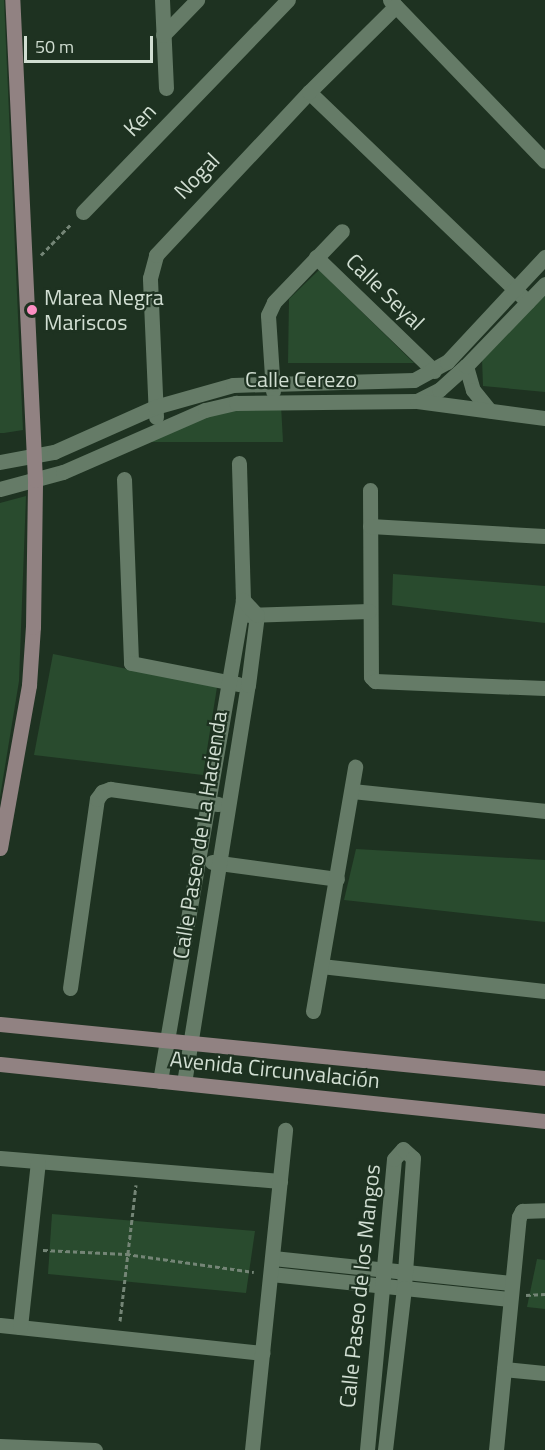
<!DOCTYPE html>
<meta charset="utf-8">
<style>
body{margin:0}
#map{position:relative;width:545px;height:1450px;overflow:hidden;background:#1e3221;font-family:"Titillium Web",sans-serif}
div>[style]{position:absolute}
.green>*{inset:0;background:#294b2e}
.path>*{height:3px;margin-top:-1.5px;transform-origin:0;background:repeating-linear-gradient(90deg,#748576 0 4.5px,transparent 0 7.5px)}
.street>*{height:15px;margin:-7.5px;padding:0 7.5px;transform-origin:7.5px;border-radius:7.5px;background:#657b67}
.secondary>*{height:15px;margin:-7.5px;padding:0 7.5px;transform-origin:7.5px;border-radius:7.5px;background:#918282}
.dots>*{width:16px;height:16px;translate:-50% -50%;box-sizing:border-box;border:3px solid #1e3221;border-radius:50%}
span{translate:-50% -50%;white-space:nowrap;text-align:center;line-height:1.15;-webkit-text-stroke:4.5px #1e3221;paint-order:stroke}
.street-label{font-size:22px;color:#d1ded2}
.poi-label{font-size:22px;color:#d1ded2}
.left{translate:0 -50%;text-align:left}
.scale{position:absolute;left:24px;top:36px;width:129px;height:27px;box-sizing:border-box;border:3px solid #d1ded2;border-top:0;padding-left:8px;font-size:18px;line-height:21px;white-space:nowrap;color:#d1ded2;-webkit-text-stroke:4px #1e3221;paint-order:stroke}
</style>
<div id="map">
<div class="green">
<div style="clip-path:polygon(0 0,4px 0,23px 430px,4px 433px,0 433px)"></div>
<div style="clip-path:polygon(319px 270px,414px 363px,288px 363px,289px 299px)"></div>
<div style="clip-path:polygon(545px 294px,545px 392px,483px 386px,482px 358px)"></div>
<div style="clip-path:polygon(231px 405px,281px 405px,283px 442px,146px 442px)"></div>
<div style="clip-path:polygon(26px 496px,19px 681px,0 797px,0 503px)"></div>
<div style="clip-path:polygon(393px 574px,545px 586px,545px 623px,392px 605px)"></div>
<div style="clip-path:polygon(53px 654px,217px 687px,203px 775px,34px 755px)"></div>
<div style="clip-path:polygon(356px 849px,545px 860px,545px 922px,344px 900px)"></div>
<div style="clip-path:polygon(52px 1214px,255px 1231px,246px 1293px,48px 1274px)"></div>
<div style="clip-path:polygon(537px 1259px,545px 1260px,545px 1309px,527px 1307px)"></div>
</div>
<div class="path">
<div style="left:41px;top:255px;width:45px;rotate:-45.9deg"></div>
<div style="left:43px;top:1250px;width:83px;rotate:2.8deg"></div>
<div style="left:126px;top:1254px;width:129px;rotate:8deg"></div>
<div style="left:526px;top:1295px;width:19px;rotate:-3deg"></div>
<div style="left:120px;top:1321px;width:137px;rotate:-83.3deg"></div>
</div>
<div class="street">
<div style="left:162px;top:0;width:88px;rotate:87.4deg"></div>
<div style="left:390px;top:0;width:223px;rotate:46.1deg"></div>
<div style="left:163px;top:35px;width:49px;rotate:-45.8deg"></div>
<div style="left:309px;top:92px;width:303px;rotate:43.8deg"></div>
<div style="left:83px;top:212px;width:295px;rotate:-46deg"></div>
<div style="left:316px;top:257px;width:164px;rotate:44deg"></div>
<div style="left:466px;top:366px;width:25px;rotate:74deg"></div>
<div style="left:473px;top:390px;width:26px;rotate:51deg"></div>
<div style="left:273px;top:391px;width:76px;rotate:-93.8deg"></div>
<div style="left:268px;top:315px;width:14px;rotate:-65deg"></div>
<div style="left:274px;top:302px;width:98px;rotate:-46.2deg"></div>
<div style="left:417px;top:401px;width:25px;rotate:-27deg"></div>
<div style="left:439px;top:390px;width:36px;rotate:-42deg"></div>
<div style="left:466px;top:366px;width:114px;rotate:-46.1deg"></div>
<div style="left:156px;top:417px;width:139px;rotate:-92.5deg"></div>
<div style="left:150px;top:278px;width:24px;rotate:-75deg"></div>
<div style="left:156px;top:255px;width:224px;rotate:-46.8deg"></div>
<div style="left:309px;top:92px;width:122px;rotate:-44.7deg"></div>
<div style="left:0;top:462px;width:55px;rotate:-10.5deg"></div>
<div style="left:54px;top:452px;width:111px;rotate:-24deg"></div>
<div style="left:155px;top:407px;width:81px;rotate:-15.8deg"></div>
<div style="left:233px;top:385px;width:181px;rotate:-1.6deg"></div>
<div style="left:414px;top:380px;width:38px;rotate:-29deg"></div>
<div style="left:447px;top:362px;width:144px;rotate:-47deg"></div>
<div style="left:124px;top:479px;width:184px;rotate:87.8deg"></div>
<div style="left:131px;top:663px;width:109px;rotate:11.1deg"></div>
<div style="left:0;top:489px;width:65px;rotate:-15.1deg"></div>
<div style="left:63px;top:472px;width:155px;rotate:-23.6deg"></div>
<div style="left:205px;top:410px;width:32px;rotate:-13deg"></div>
<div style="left:236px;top:403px;width:181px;rotate:-0.6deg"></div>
<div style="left:417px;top:401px;width:129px;rotate:7.6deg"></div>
<div style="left:370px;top:490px;width:187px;rotate:89.7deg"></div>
<div style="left:371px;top:677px;width:6px;rotate:45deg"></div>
<div style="left:375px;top:681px;width:170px;rotate:2.4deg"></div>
<div style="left:370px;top:526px;width:175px;rotate:3.3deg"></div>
<div style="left:249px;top:615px;width:120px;rotate:-1.9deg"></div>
<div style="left:352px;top:791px;width:194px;rotate:5.9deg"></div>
<div style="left:212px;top:862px;width:126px;rotate:7.7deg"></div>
<div style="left:321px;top:966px;width:225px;rotate:6.4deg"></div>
<div style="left:70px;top:988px;width:191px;rotate:-81.9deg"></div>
<div style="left:97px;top:799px;width:9px;rotate:-54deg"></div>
<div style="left:102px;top:792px;width:9px;rotate:-21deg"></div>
<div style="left:110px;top:789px;width:109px;rotate:7.9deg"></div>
<div style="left:313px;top:1011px;width:248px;rotate:-80.2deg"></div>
<div style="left:160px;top:1081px;width:488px;rotate:-80.2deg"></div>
<div style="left:243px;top:600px;width:137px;rotate:-91.7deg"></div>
<div style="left:184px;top:1083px;width:403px;rotate:-80.9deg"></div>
<div style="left:248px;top:685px;width:71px;rotate:-82.7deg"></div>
<div style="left:257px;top:615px;width:21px;rotate:-133deg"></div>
<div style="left:0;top:1158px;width:281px;rotate:4.7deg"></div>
<div style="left:273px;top:1258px;width:239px;rotate:6deg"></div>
<div style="left:271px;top:1274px;width:240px;rotate:6deg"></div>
<div style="left:0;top:1325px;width:264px;rotate:6.1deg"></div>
<div style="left:20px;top:1327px;width:166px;rotate:-83.8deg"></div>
<div style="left:504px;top:1369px;width:41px;rotate:5.6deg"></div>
<div style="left:0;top:1446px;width:95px;rotate:2.4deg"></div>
<div style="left:252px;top:1450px;width:322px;rotate:-84.1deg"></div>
<div style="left:367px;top:1450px;width:292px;rotate:-84.7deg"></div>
<div style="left:394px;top:1159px;width:13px;rotate:-48deg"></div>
<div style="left:403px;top:1149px;width:13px;rotate:42deg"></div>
<div style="left:413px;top:1158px;width:130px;rotate:94deg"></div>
<div style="left:404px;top:1288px;width:163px;rotate:96.7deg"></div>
<div style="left:496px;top:1450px;width:234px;rotate:-84.4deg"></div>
<div style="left:519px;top:1217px;width:7px;rotate:-63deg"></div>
<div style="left:522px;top:1211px;width:23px;rotate:-2deg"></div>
</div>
<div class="secondary">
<div style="left:0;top:848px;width:166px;rotate:-79.9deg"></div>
<div style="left:29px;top:685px;width:58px;rotate:-86.1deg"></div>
<div style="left:33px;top:627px;width:147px;rotate:-89.2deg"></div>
<div style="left:35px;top:480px;width:481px;rotate:-92.7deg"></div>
<div style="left:0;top:1024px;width:548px;rotate:5.66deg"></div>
<div style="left:0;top:1064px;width:548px;rotate:5.97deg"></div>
</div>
<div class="dots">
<div style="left:32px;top:310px;background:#fc8fc3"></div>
</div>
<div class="street-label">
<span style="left:140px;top:120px;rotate:-46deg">Ken</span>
<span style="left:197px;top:176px;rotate:-46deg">Nogal</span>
<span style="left:385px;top:292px;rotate:44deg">Calle Seyal</span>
<span style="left:301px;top:380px">Calle Cerezo</span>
<span style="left:200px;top:835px;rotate:-81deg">Calle Paseo de La Hacienda</span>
<span style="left:275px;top:1070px;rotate:6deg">Avenida Circunvalación</span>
<span style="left:360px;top:1286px;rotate:-84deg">Calle Paseo de los Mangos</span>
</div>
<div class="poi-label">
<span class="left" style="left:44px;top:310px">Marea Negra<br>Mariscos</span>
</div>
<div class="scale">50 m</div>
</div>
